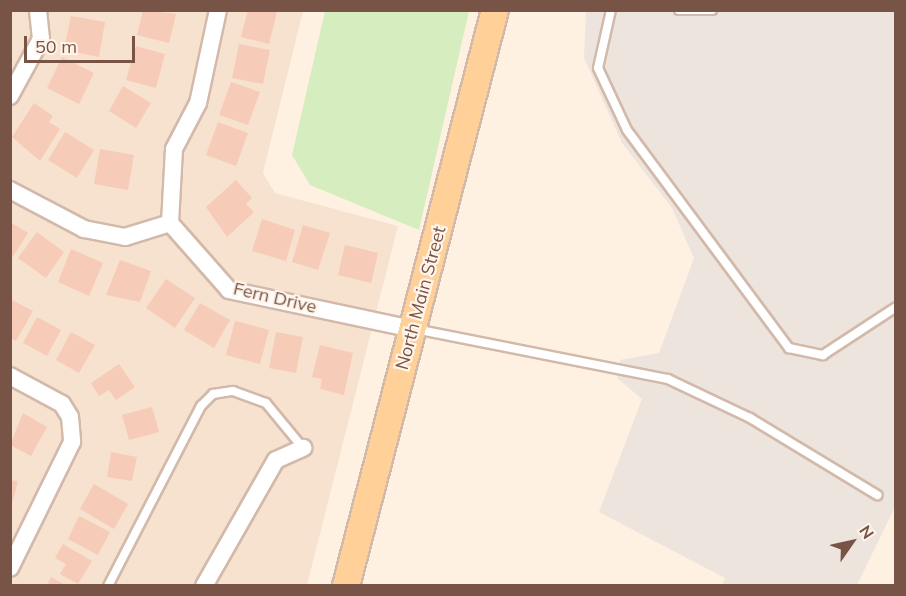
<!DOCTYPE html>
<style>
body{margin:0}
#map{position:relative;width:906px;height:596px;overflow:hidden;background:#fef1e2;font-family:Mulish,sans-serif}
div>[style]{position:absolute}
.residential>*{inset:0;background:#f7e2d0}
.industrial>*{inset:0;background:#ede4dd}
.green>*{inset:0;background:#d6edbf}
.building>*{inset:0;background:#f6cbb7}
.roads{filter:drop-shadow(2px 0 #d2b9aa) drop-shadow(-2px 0 #d2b9aa) drop-shadow(0 2px #d2b9aa) drop-shadow(0 -2px #d2b9aa)}
.service>*{height:8px;margin:-4px;padding:0 4px;transform-origin:4px;border-radius:4px;background:#fff}
.minor>*{height:16px;margin:-8px;padding:0 8px;transform-origin:8px;border-radius:8px;background:#fff}
.primary>*{height:26px;margin:-13px;padding:0 13px;transform-origin:13px;border-radius:13px;background:#ffd098}
span{translate:-50% -50%;white-space:nowrap;text-align:center;line-height:1.15;-webkit-text-stroke:4.5px #fff5ea;paint-order:stroke}
.street-label{font-size:18px;color:#785446}
.frame{position:absolute;inset:0;border:12px solid #785446;pointer-events:none}
.north{position:absolute;left:822px;top:512px;width:60px;height:60px;-webkit-text-stroke:4px #fff5ea;paint-order:stroke;rotate:56deg;font-size:16px;font-weight:700;line-height:24px;text-align:center;color:#785446}
.north::after{content:'';display:block;margin:auto;width:21px;height:27px;background:#785446;clip-path:polygon(50% 0,100% 100%,50% 72%,0 100%)}
.scale{position:absolute;left:24px;top:36px;width:111px;height:27px;box-sizing:border-box;border:3px solid #785446;border-top:0;padding-left:8px;font-size:18px;line-height:21px;white-space:nowrap;color:#785446;-webkit-text-stroke:4px #fff5ea;paint-order:stroke}
</style>
<div id="map">
<div class="residential">
<div style="clip-path:polygon(10px 11px,303px 11px,263px 173px,275px 193px,398px 226px,307px 585px,11px 585px)"></div>
</div>
<div class="industrial">
<div style="clip-path:polygon(586px 11px,895px 11px,895px 507px,857px 585px,722px 585px,725px 578px,599px 512px,642px 399px,617px 378px,620px 360px,659px 353px,694px 258px,672px 208px,622px 143px,584px 58px)"></div>
</div>
<div class="green">
<div style="clip-path:polygon(325px 11px,469px 11px,419px 230px,310px 185px,292px 155px)"></div>
</div>
<div class="building">
<div style="clip-path:polygon(143px 10px,176px 14px,169px 43px,137px 35px)"></div>
<div style="clip-path:polygon(248px 10px,277px 12px,269px 44px,241px 37px)"></div>
<div style="clip-path:polygon(71px 16px,105px 22px,99px 57px,64px 50px)"></div>
<div style="clip-path:polygon(239px 44px,270px 50px,263px 84px,232px 78px)"></div>
<div style="clip-path:polygon(136px 46px,165px 54px,156px 88px,126px 80px)"></div>
<div style="clip-path:polygon(62px 57px,94px 73px,79px 104px,47px 88px)"></div>
<div style="clip-path:polygon(231px 82px,260px 92px,248px 125px,219px 115px)"></div>
<div style="clip-path:polygon(123px 86px,151px 103px,136px 128px,109px 111px)"></div>
<div style="clip-path:polygon(34px 103px,53px 116px,49px 122px,60px 129px,40px 161px,12px 137px)"></div>
<div style="clip-path:polygon(218px 122px,248px 133px,236px 166px,206px 155px)"></div>
<div style="clip-path:polygon(65px 132px,94px 150px,77px 178px,48px 160px)"></div>
<div style="clip-path:polygon(100px 149px,134px 155px,128px 190px,94px 184px)"></div>
<div style="clip-path:polygon(236px 180px,252px 198px,246px 204px,254px 212px,227px 237px,206px 207px)"></div>
<div style="clip-path:polygon(262px 219px,295px 230px,286px 261px,252px 251px)"></div>
<div style="clip-path:polygon(10px 222px,28px 233px,10px 261px)"></div>
<div style="clip-path:polygon(303px 225px,330px 233px,318px 270px,292px 262px)"></div>
<div style="clip-path:polygon(37px 232px,64px 252px,46px 278px,18px 258px)"></div>
<div style="clip-path:polygon(345px 245px,378px 253px,371px 283px,338px 275px)"></div>
<div style="clip-path:polygon(71px 249px,103px 263px,89px 296px,58px 282px)"></div>
<div style="clip-path:polygon(120px 260px,151px 271px,140px 302px,106px 295px)"></div>
<div style="clip-path:polygon(166px 279px,195px 298px,175px 328px,146px 308px)"></div>
<div style="clip-path:polygon(10px 299px,33px 311px,16px 341px,10px 338px)"></div>
<div style="clip-path:polygon(200px 303px,230px 320px,214px 348px,184px 330px)"></div>
<div style="clip-path:polygon(37px 317px,61px 330px,47px 356px,23px 343px)"></div>
<div style="clip-path:polygon(235px 321px,269px 330px,260px 364px,226px 355px)"></div>
<div style="clip-path:polygon(71px 332px,95px 345px,79px 373px,56px 360px)"></div>
<div style="clip-path:polygon(276px 332px,303px 337px,296px 373px,269px 368px)"></div>
<div style="clip-path:polygon(320px 345px,353px 353px,344px 395px,320px 389px,322px 379px,312px 377px)"></div>
<div style="clip-path:polygon(119px 364px,135px 387px,116px 400px,109px 390px,99px 396px,91px 383px)"></div>
<div style="clip-path:polygon(152px 407px,159px 432px,129px 440px,122px 415px)"></div>
<div style="clip-path:polygon(23px 413px,47px 427px,31px 456px,10px 445px)"></div>
<div style="clip-path:polygon(111px 452px,137px 457px,132px 481px,107px 477px)"></div>
<div style="clip-path:polygon(10px 480px,18px 481px,11px 507px,10px 507px)"></div>
<div style="clip-path:polygon(94px 484px,128px 504px,114px 529px,80px 509px)"></div>
<div style="clip-path:polygon(79px 516px,110px 532px,98px 555px,68px 539px)"></div>
<div style="clip-path:polygon(63px 544px,92px 561px,78px 584px,60px 574px,66px 564px,55px 558px)"></div>
<div style="clip-path:polygon(51px 577px,67px 586px,47px 586px)"></div>
</div>
<div class="roads">
<div class="service">
<div style="left:611px;top:10px;width:59px;rotate:102.6deg"></div>
<div style="left:598px;top:68px;width:68px;rotate:64.9deg"></div>
<div style="left:627px;top:130px;width:272px;rotate:53.4deg"></div>
<div style="left:789px;top:348px;width:35px;rotate:12deg"></div>
<div style="left:823px;top:355px;width:87px;rotate:-33.3deg"></div>
<div style="left:679px;top:10px;width:33px"></div>
<div style="left:415px;top:329px;width:258px;rotate:11.2deg"></div>
<div style="left:668px;top:379px;width:91px;rotate:25.4deg"></div>
<div style="left:750px;top:418px;width:149px;rotate:31.2deg"></div>
<div style="left:108px;top:586px;width:203px;rotate:-62.7deg"></div>
<div style="left:201px;top:406px;width:17px;rotate:-45deg"></div>
<div style="left:213px;top:394px;width:20px;rotate:-9deg"></div>
<div style="left:233px;top:391px;width:35px;rotate:20deg"></div>
<div style="left:266px;top:403px;width:58px;rotate:50.6deg"></div>
</div>
<div class="minor">
<div style="left:218px;top:10px;width:95px;rotate:102.1deg"></div>
<div style="left:198px;top:103px;width:52px;rotate:117.6deg"></div>
<div style="left:174px;top:149px;width:74px;rotate:93.1deg"></div>
<div style="left:170px;top:223px;width:89px;rotate:48.6deg"></div>
<div style="left:229px;top:290px;width:187px;rotate:12deg"></div>
<div style="left:10px;top:96px;width:65px;rotate:-61.5deg"></div>
<div style="left:41px;top:39px;width:29px;rotate:-96deg"></div>
<div style="left:10px;top:190px;width:84px;rotate:27.8deg"></div>
<div style="left:84px;top:229px;width:42px;rotate:11deg"></div>
<div style="left:125px;top:237px;width:47px;rotate:-17.3deg"></div>
<div style="left:10px;top:376px;width:59px;rotate:28.3deg"></div>
<div style="left:62px;top:404px;width:15px;rotate:58deg"></div>
<div style="left:70px;top:417px;width:25px;rotate:85deg"></div>
<div style="left:72px;top:442px;width:140px;rotate:116.2deg"></div>
<div style="left:204px;top:586px;width:145px;rotate:-60.3deg"></div>
<div style="left:276px;top:460px;width:30px;rotate:-24deg"></div>
</div>
<div class="primary">
<div style="left:346px;top:586px;width:595px;rotate:-75.5deg"></div>
</div>
</div>
<div class="street-label">
<span style="left:275px;top:298px;rotate:13deg">Fern Drive</span>
<span style="left:421px;top:298px;rotate:-75deg">North Main Street</span>
</div>
<div class="frame"></div>
<div class="north">N</div>
<div class="scale">50 m</div>
</div>
